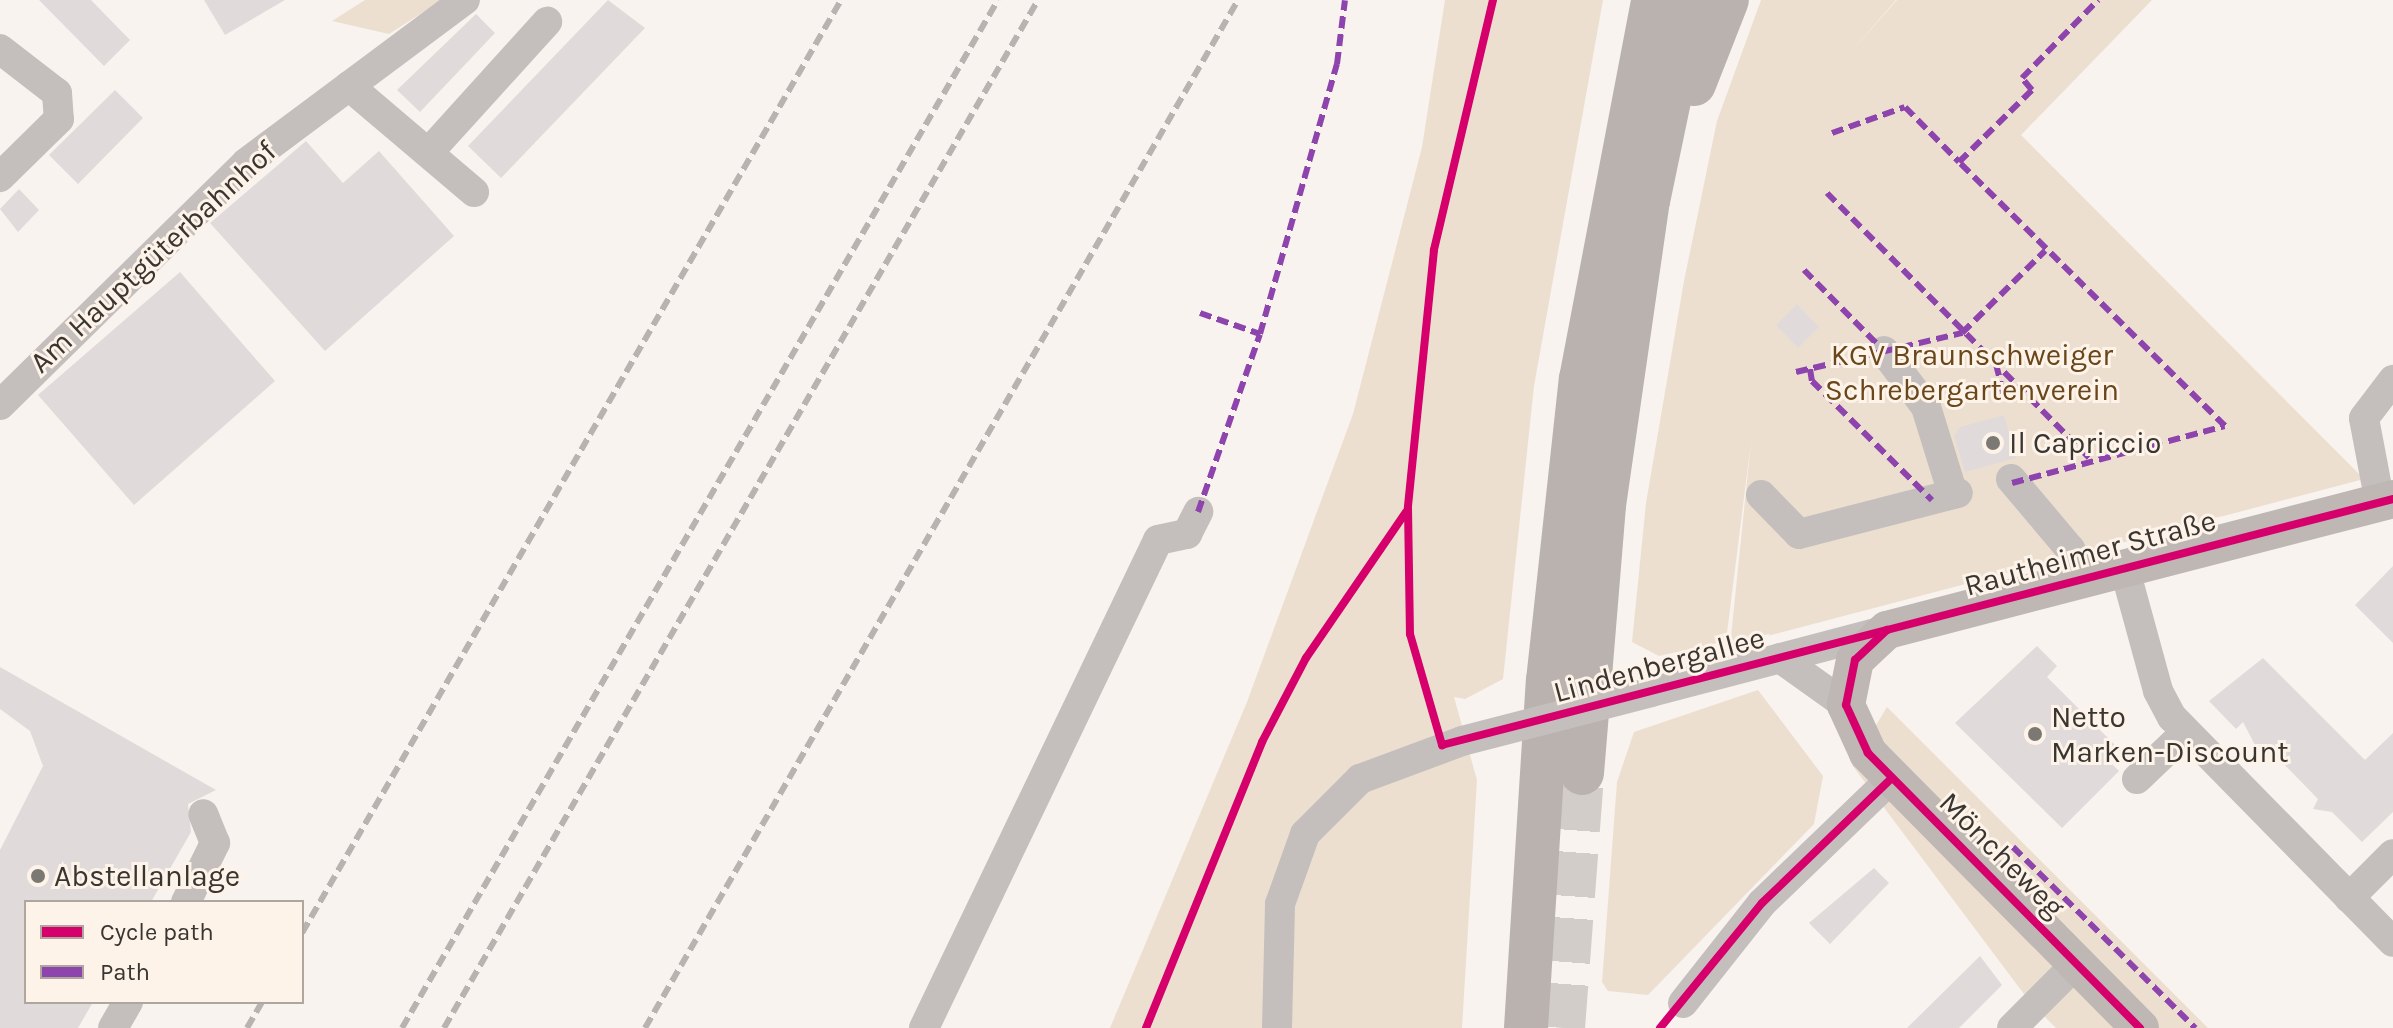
<!DOCTYPE html>
<meta charset="utf-8">
<style>
body{margin:0}
#map{position:relative;width:2393px;height:1028px;overflow:hidden;background:#f8f3ee;font-family:Karla,sans-serif}
div>[style]{position:absolute}
.green>*{inset:0;background:#eddfd0}
.building>*{inset:0;background:#e0dbda}
.highway-tunnel>*{height:44px;margin-top:-22px;transform-origin:0;background:repeating-linear-gradient(90deg,#d2cdc8 0 44px,transparent 0 66px)}
.minor>*{height:30px;margin:-15px;padding:0 15px;transform-origin:15px;border-radius:15px;background:#c4bfbd}
.major>*{height:38px;margin:-19px;padding:0 19px;transform-origin:19px;border-radius:19px;background:#beb7b4}
.highway>*{height:44px;margin:-22px;padding:0 22px;transform-origin:22px;border-radius:22px;background:#b9b2af}
.rail>*{height:6px;margin-top:-3px;transform-origin:0;background:repeating-linear-gradient(90deg,#b8b3b1 0 12px,transparent 0 18px)}
.minor-bridge>*{height:30px;margin:-15px;padding:0 15px;transform-origin:15px;border-radius:15px;background:#c4bfbd}
.quiet>*{height:6px;margin-top:-3px;transform-origin:0;background:repeating-linear-gradient(90deg,#8e44ad 0 12px,transparent 0 18px)}
.cycleway>*{height:8px;margin:-4px;padding:0 4px;transform-origin:4px;border-radius:4px;background:#d6006c}
.dots>*{width:22px;height:22px;translate:-50% -50%;box-sizing:border-box;border:4px solid #fdf3e9;border-radius:50%}
span{translate:-50% -50%;white-space:nowrap;text-align:center;line-height:1.15;-webkit-text-stroke:6px #fdf3e9;paint-order:stroke}
.street-label{font-size:30px;color:#393531}
.park-label{font-size:30px;color:#6a471b}
.poi-label{font-size:30px;color:#393531}
.left{translate:0 -50%;text-align:left}
.legend{position:absolute;left:24px;top:900px;width:280px;height:104px;box-sizing:border-box;background:#fdf3e9;border:2px solid #afa79f;margin:0;padding:10px 14px;list-style:none;font-size:24px;color:#393531}
.legend li{display:flex;align-items:center;gap:16px;height:40px}
.legend b{width:40px;border:2px solid #afa79f}
</style>
<div id="map">
<div class="green">
<div style="clip-path:polygon(365px 0,442px 0,389px 34px,332px 21px)"></div>
<div style="clip-path:polygon(1445px 0,1603px 0,1534px 386px,1503px 679px,1465px 699px,1454px 697px,1477px 780px,1462px 1028px,1110px 1028px,1247px 702px,1353px 414px,1422px 147px)"></div>
<div style="clip-path:polygon(1761px 0,1896px 0,1851px 52px,1897px 0,2152px 0,2021px 135px,2364px 479px,1730px 646px,1751px 442px,1726px 641px,1659px 656px,1632px 642px,1646px 503px,1684px 281px,1717px 121px)"></div>
<div style="clip-path:polygon(1758px 690px,1823px 776px,1814px 824px,1648px 995px,1608px 991px,1602px 982px,1617px 782px,1634px 732px)"></div>
<div style="clip-path:polygon(1887px 707px,2208px 1028px,2056px 1028px,2030px 1002px,1852px 765px)"></div>
</div>
<div class="building">
<div style="clip-path:polygon(39px 0,91px 0,130px 40px,104px 66px)"></div>
<div style="clip-path:polygon(204px 0,285px 0,225px 35px)"></div>
<div style="clip-path:polygon(608px 0,645px 28px,501px 178px,468px 146px)"></div>
<div style="clip-path:polygon(476px 14px,495px 33px,420px 112px,397px 90px)"></div>
<div style="clip-path:polygon(115px 90px,143px 118px,78px 184px,49px 155px)"></div>
<div style="clip-path:polygon(306px 141px,343px 183px,379px 151px,454px 236px,325px 351px,210px 223px)"></div>
<div style="clip-path:polygon(19px 189px,39px 210px,18px 232px,0 209px)"></div>
<div style="clip-path:polygon(180px 272px,275px 381px,134px 505px,38px 395px)"></div>
<div style="clip-path:polygon(1797px 304px,1819px 327px,1798px 348px,1776px 325px)"></div>
<div style="clip-path:polygon(2004px 415px,2016px 458px,1965px 472px,1954px 436px,1960px 427px)"></div>
<div style="clip-path:polygon(2393px 566px,2393px 643px,2355px 605px)"></div>
<div style="clip-path:polygon(2037px 646px,2057px 666px,2047px 677px,2116px 746px,2105px 757px,2119px 771px,2062px 828px,1955px 723px)"></div>
<div style="clip-path:polygon(2263px 658px,2365px 760px,2393px 733px,2393px 812px,2362px 842px,2332px 812px,2313px 809px,2318px 799px,2268px 748px,2256px 747px,2243px 722px,2236px 729px,2209px 701px)"></div>
<div style="clip-path:polygon(0 667px,216px 790px,188px 804px,191px 832px,151px 902px,26px 902px,26px 1002px,93px 1002px,78px 1028px,0 1028px,0 850px,43px 766px,30px 731px,0 709px)"></div>
<div style="clip-path:polygon(1874px 868px,1889px 883px,1830px 944px,1809px 923px)"></div>
<div style="clip-path:polygon(1980px 956px,2002px 985px,1959px 1028px,1907px 1028px)"></div>
</div>
<div class="highway-tunnel">
<div style="left:1563px;top:1028px;width:256px;rotate:-85.7deg"></div>
</div>
<div class="minor">
<div style="left:0;top:49px;width:72px;rotate:37.7deg"></div>
<div style="left:57px;top:93px;width:26px;rotate:86deg"></div>
<div style="left:59px;top:119px;width:83px;rotate:135.5deg"></div>
<div style="left:349px;top:86px;width:164px;rotate:40.3deg"></div>
<div style="left:429px;top:152px;width:176px;rotate:-47.8deg"></div>
<div style="left:1884px;top:351px;width:70px;rotate:53.1deg"></div>
<div style="left:1926px;top:407px;width:91px;rotate:72.8deg"></div>
<div style="left:0;top:405px;width:345px;rotate:-44.5deg"></div>
<div style="left:246px;top:163px;width:273px;rotate:-36.7deg"></div>
<div style="left:2011px;top:479px;width:92px;rotate:49.9deg"></div>
<div style="left:2070px;top:549px;width:35px;rotate:68deg"></div>
<div style="left:1761px;top:495px;width:54px;rotate:45.7deg"></div>
<div style="left:1799px;top:534px;width:164px;rotate:-14.5deg"></div>
<div style="left:2380px;top:503px;width:86px;rotate:-100.7deg"></div>
<div style="left:2364px;top:418px;width:48px;rotate:-52.7deg"></div>
<div style="left:2125px;top:570px;width:125px;rotate:74.7deg"></div>
<div style="left:2158px;top:691px;width:30px;rotate:62deg"></div>
<div style="left:2172px;top:717px;width:315px;rotate:45.5deg"></div>
<div style="left:1780px;top:658px;width:81px;rotate:35.5deg"></div>
<div style="left:1651px;top:692px;width:244px;rotate:-14.7deg"></div>
<div style="left:2137px;top:779px;width:66px;rotate:-43.8deg"></div>
<div style="left:2349px;top:898px;width:62px;rotate:-45deg"></div>
<div style="left:186px;top:902px;width:66px;rotate:-63.8deg"></div>
<div style="left:215px;top:843px;width:31px;rotate:-112deg"></div>
<div style="left:1683px;top:1003px;width:127px;rotate:-51.7deg"></div>
<div style="left:1762px;top:903px;width:180px;rotate:-43.9deg"></div>
<div style="left:113px;top:1028px;width:30px;rotate:-60deg"></div>
<div style="left:924px;top:1028px;width:541px;rotate:-64.38deg"></div>
<div style="left:1158px;top:540px;width:30px;rotate:-12deg"></div>
<div style="left:1187px;top:534px;width:25px;rotate:-63deg"></div>
<div style="left:1277px;top:1028px;width:124px;rotate:-88.6deg"></div>
<div style="left:1280px;top:904px;width:74px;rotate:-70.3deg"></div>
<div style="left:1305px;top:834px;width:78px;rotate:-45deg"></div>
<div style="left:1360px;top:779px;width:109px;rotate:-20.4deg"></div>
<div style="left:2012px;top:1028px;width:91px;rotate:-45deg"></div>
</div>
<div class="major">
<div style="left:2140px;top:1028px;width:387px;rotate:-134.7deg"></div>
<div style="left:1868px;top:753px;width:53px;rotate:-114.6deg"></div>
<div style="left:1846px;top:705px;width:46px;rotate:-78.7deg"></div>
<div style="left:1855px;top:660px;width:44px;rotate:-43.2deg"></div>
<div style="left:1887px;top:630px;width:523px;rotate:-14.51deg"></div>
</div>
<div class="highway">
<div style="left:1694px;top:84px;width:90px;rotate:-68.6deg"></div>
<div style="left:1582px;top:773px;width:269px;rotate:-85.3deg"></div>
<div style="left:1604px;top:505px;width:307px;rotate:-81.8deg"></div>
<div style="left:1648px;top:201px;width:205px;rotate:-78.2deg"></div>
<div style="left:1526px;top:1028px;width:348px;rotate:-86.4deg"></div>
<div style="left:1548px;top:681px;width:304px;rotate:-83.8deg"></div>
<div style="left:1581px;top:379px;width:386px;rotate:-79.2deg"></div>
</div>
<div class="rail">
<div style="left:302px;top:933px;width:1078px;rotate:-59.98deg"></div>
<div style="left:247px;top:1028px;width:30px;rotate:-60deg"></div>
<div style="left:402px;top:1028px;width:1188px;rotate:-59.9deg"></div>
<div style="left:444px;top:1028px;width:1187px;rotate:-59.98deg"></div>
<div style="left:645px;top:1028px;width:1187px;rotate:-60.02deg"></div>
</div>
<div class="minor-bridge">
<div style="left:1462px;top:741px;width:195px;rotate:-14.5deg"></div>
</div>
<div class="quiet">
<div style="left:1832px;top:133px;width:77px;rotate:-19.6deg"></div>
<div style="left:1905px;top:107px;width:77px;rotate:45.5deg"></div>
<div style="left:1827px;top:193px;width:377px;rotate:45.3deg"></div>
<div style="left:1804px;top:270px;width:114px;rotate:45.4deg"></div>
<div style="left:1200px;top:313px;width:64px;rotate:19.3deg"></div>
<div style="left:1260px;top:334px;width:281px;rotate:-74.1deg"></div>
<div style="left:1337px;top:64px;width:64px;rotate:-82.9deg"></div>
<div style="left:1996px;top:364px;width:36px;rotate:76deg"></div>
<div style="left:1810px;top:369px;width:12px;rotate:81deg"></div>
<div style="left:1812px;top:381px;width:169px;rotate:44.8deg"></div>
<div style="left:1796px;top:372px;width:171px;rotate:-13.2deg"></div>
<div style="left:1962px;top:333px;width:117px;rotate:-44.7deg"></div>
<div style="left:2012px;top:483px;width:220px;rotate:-15deg"></div>
<div style="left:2225px;top:426px;width:375px;rotate:-135.2deg"></div>
<div style="left:1959px;top:162px;width:103px;rotate:-44.6deg"></div>
<div style="left:2032px;top:90px;width:16px;rotate:-130deg"></div>
<div style="left:2022px;top:78px;width:109px;rotate:-45.7deg"></div>
<div style="left:1198px;top:512px;width:188px;rotate:-70.8deg"></div>
<div style="left:2013px;top:847px;width:257px;rotate:44.8deg"></div>
</div>
<div class="cycleway">
<div style="left:1493px;top:0;width:257px;rotate:103.3deg"></div>
<div style="left:1434px;top:250px;width:259px;rotate:95.8deg"></div>
<div style="left:1408px;top:508px;width:126px;rotate:89.1deg"></div>
<div style="left:1410px;top:634px;width:116px;rotate:73.9deg"></div>
<div style="left:1442px;top:745px;width:460px;rotate:-14.5deg"></div>
<div style="left:1146px;top:1028px;width:309px;rotate:-67.9deg"></div>
<div style="left:1262px;top:742px;width:95px;rotate:-62.4deg"></div>
<div style="left:1306px;top:658px;width:177px;rotate:-55.6deg"></div>
<div style="left:1660px;top:1028px;width:161px;rotate:-50.8deg"></div>
<div style="left:1762px;top:903px;width:180px;rotate:-43.9deg"></div>
<div style="left:2140px;top:1028px;width:387px;rotate:-134.7deg"></div>
<div style="left:1868px;top:753px;width:53px;rotate:-114.6deg"></div>
<div style="left:1846px;top:705px;width:46px;rotate:-78.7deg"></div>
<div style="left:1855px;top:660px;width:44px;rotate:-43.2deg"></div>
<div style="left:1887px;top:630px;width:523px;rotate:-14.51deg"></div>
</div>
<div class="dots">
<div style="left:1993px;top:443px;background:#7c7873"></div>
<div style="left:2035px;top:734px;background:#7c7873"></div>
<div style="left:38px;top:876px;background:#7c7873"></div>
</div>
<div class="street-label">
<span style="left:153px;top:257px;rotate:-43deg">Am Hauptgüterbahnhof</span>
<span style="left:2090px;top:553px;rotate:-15deg">Rautheimer Straße</span>
<span style="left:1659px;top:665px;rotate:-15deg">Lindenbergallee</span>
<span style="left:2002px;top:855px;rotate:45deg">Möncheweg</span>
</div>
<div class="park-label">
<span style="left:1972px;top:372px">KGV Braunschweiger<br>Schrebergartenverein</span>
</div>
<div class="poi-label">
<span class="left" style="left:2009px;top:443px">Il Capriccio</span>
<span class="left" style="left:2051px;top:734px">Netto<br>Marken-Discount</span>
<span class="left" style="left:54px;top:876px">Abstellanlage</span>
</div>
<ul class="legend">
<li><b style="height:10px;background:#d6006c"></b>Cycle path</li>
<li><b style="height:10px;background:#8e44ad"></b>Path</li>
</ul>
</div>
